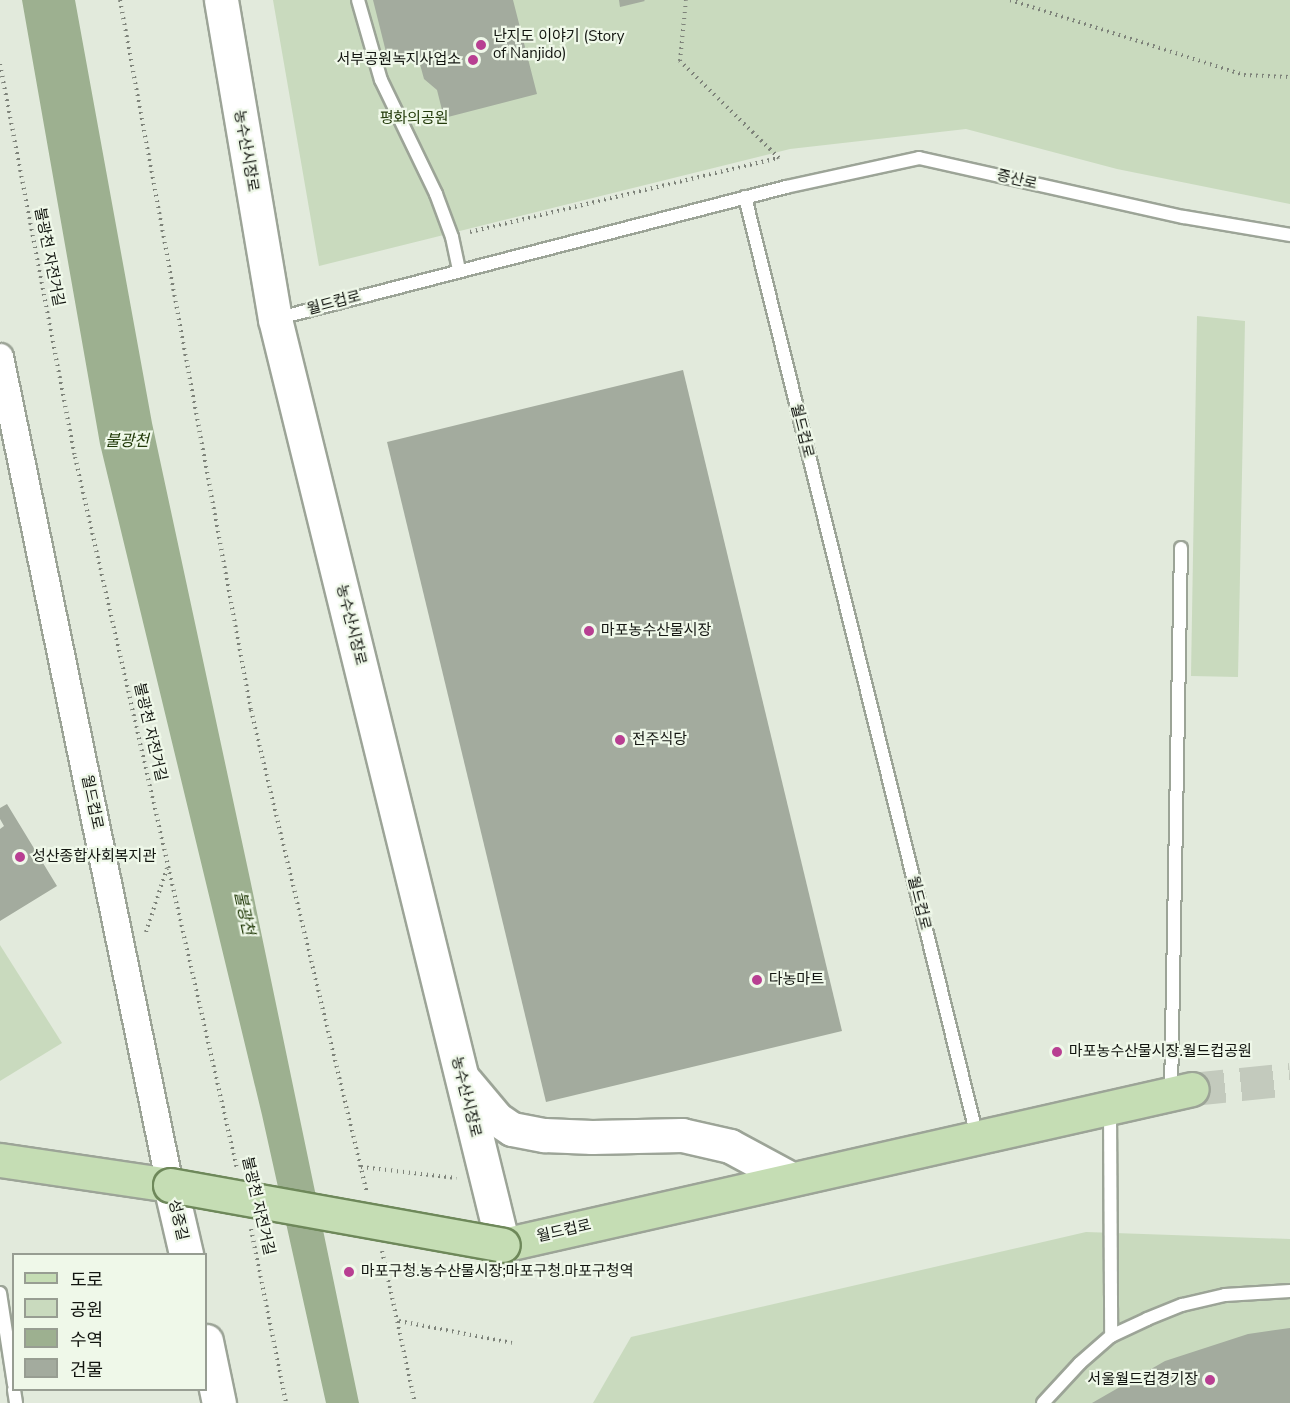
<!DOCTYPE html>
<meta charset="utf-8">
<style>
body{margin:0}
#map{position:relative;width:1290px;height:1403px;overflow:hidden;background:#e2eadc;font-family:"Nunito Sans","Noto Sans KR",sans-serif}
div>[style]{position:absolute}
.green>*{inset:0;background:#c9dabe}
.water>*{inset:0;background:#9db090}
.building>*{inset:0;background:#a3ab9e}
.primary-tunnel>*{height:33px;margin-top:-16.5px;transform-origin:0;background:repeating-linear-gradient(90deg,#c3cabd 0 33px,transparent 0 49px)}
.path>*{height:4px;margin-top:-2px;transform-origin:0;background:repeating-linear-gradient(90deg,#7e837a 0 1.5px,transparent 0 6px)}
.roads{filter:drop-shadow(2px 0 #9ca497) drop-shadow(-2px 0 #9ca497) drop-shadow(0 2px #9ca497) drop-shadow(0 -2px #9ca497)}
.lane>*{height:12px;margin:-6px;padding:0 6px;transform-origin:6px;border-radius:6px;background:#fff}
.street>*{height:26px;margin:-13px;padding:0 13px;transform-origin:13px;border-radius:13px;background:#fff}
.secondary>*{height:33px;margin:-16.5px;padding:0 16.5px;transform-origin:16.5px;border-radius:16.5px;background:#fff}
.primary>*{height:33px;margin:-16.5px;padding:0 16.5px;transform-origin:16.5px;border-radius:16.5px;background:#c5ddb4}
.bridges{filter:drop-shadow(2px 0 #6e885a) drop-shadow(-2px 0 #6e885a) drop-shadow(0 2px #6e885a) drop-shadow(0 -2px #6e885a)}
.primary-bridge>*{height:33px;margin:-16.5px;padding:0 16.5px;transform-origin:16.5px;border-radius:16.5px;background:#c5ddb4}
.dots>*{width:16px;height:16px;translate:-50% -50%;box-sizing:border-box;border:3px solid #eff8e9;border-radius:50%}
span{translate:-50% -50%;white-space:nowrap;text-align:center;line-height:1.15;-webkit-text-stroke:4.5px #eff8e9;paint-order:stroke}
.poi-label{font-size:15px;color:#121510}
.left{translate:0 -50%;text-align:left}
.right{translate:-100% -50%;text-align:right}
.park-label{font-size:15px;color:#243c0b}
.street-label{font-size:15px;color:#121510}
.water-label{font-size:16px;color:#213908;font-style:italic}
.legend{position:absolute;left:12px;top:1253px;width:195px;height:138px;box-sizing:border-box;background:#eff8e9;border:2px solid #979d92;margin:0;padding:8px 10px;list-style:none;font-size:18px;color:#121510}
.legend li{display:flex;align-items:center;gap:12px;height:30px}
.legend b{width:30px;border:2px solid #979d92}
</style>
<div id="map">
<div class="green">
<div style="clip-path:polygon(273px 0,1290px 0,1290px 204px,1117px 169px,966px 129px,790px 149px,319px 266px)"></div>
<div style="clip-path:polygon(1197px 316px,1245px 321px,1238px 677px,1191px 676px)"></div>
<div style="clip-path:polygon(0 945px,62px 1043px,0 1081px)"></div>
<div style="clip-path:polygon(1086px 1232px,1290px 1239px,1290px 1403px,593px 1403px,631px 1337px)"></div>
</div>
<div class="water">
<div style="clip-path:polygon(22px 0,75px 0,152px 423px,250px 879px,359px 1403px,326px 1403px,262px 1115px,100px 444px)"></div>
</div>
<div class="building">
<div style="clip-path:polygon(373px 0,513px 0,537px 94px,444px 118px,437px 90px,424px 79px,418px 57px,389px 64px)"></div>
<div style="clip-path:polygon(619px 0,644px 0,645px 1px,620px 7px)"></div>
<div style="clip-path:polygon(683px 370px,842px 1031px,546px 1102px,387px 442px)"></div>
<div style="clip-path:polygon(7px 804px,57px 886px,0 921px,0 829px,4px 826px,0 819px,0 808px)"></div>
<div style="clip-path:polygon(1290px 1328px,1290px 1403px,1092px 1403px,1165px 1361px,1248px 1334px)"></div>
</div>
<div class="primary-tunnel">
<div style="left:1192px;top:1089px;width:99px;rotate:-5.8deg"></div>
</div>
<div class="path">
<div style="left:120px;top:0;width:722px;rotate:79.55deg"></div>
<div style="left:251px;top:710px;width:496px;rotate:76.5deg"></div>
<div style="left:1010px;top:0;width:246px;rotate:17.8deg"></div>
<div style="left:1244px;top:75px;width:46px;rotate:2.5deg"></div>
<div style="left:0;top:64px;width:400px;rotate:79.2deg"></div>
<div style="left:75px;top:457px;width:730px;rotate:77.18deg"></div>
<div style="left:470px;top:232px;width:318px;rotate:-13.5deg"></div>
<div style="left:779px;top:158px;width:139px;rotate:-135.6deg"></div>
<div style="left:680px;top:61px;width:61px;rotate:-84.4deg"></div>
<div style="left:146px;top:932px;width:67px;rotate:-71.8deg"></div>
<div style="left:361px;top:1167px;width:96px;rotate:6.6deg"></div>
<div style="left:251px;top:1229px;width:177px;rotate:78.6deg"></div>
<div style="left:382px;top:1251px;width:156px;rotate:77.8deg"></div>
<div style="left:399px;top:1321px;width:115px;rotate:11deg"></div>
</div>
<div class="roads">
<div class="lane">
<div style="left:358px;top:0;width:83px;rotate:74deg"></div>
<div style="left:381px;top:80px;width:127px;rotate:64.2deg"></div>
<div style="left:436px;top:194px;width:46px;rotate:69.6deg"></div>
<div style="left:452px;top:237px;width:33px;rotate:78deg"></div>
<div style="left:745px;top:197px;width:967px;rotate:76.12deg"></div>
<div style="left:275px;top:319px;width:528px;rotate:-14.48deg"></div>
<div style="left:786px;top:187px;width:136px;rotate:-12.3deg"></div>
<div style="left:919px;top:158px;width:271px;rotate:12.6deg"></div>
<div style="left:1184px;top:217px;width:108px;rotate:9.6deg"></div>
<div style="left:1171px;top:1092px;width:544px;rotate:-88.95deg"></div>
<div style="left:1110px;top:1109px;width:227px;rotate:89.7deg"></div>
<div style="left:0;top:1293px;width:93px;rotate:81.3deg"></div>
<div style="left:14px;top:1390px;width:13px;rotate:81deg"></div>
<div style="left:1043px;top:1403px;width:54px;rotate:-47.2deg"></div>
<div style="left:1080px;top:1363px;width:41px;rotate:-41.1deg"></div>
<div style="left:1111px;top:1336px;width:40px;rotate:-25deg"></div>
<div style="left:1147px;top:1319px;width:38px;rotate:-22deg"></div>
<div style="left:1182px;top:1305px;width:44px;rotate:-13.1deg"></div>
<div style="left:1225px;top:1295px;width:65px;rotate:-3.5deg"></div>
</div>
<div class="street">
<div style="left:0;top:357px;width:845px;rotate:78.4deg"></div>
</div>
<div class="secondary">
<div style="left:221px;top:0;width:324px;rotate:80.4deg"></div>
<div style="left:275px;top:319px;width:954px;rotate:76.17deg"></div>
<div style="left:466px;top:1082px;width:48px;rotate:50deg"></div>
<div style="left:497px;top:1119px;width:18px;rotate:34deg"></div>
<div style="left:512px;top:1129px;width:33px;rotate:11deg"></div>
<div style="left:544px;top:1135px;width:48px;rotate:2.4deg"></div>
<div style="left:592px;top:1137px;width:90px;rotate:-1.3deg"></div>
<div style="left:682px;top:1135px;width:49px;rotate:12.9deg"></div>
<div style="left:730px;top:1146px;width:69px;rotate:28.4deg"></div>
<div style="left:170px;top:1185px;width:71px;rotate:76.9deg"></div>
<div style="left:206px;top:1341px;width:63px;rotate:78.2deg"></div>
</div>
<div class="primary">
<div style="left:0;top:1160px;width:172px;rotate:8.4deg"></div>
<div style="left:503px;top:1245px;width:706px;rotate:-12.76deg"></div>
</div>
</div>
<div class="bridges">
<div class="primary-bridge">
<div style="left:170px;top:1185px;width:338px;rotate:10.2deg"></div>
</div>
</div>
<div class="dots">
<div style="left:481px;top:45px;background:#b83f92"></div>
<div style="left:473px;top:60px;background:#b83f92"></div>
<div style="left:589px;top:631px;background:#b83f92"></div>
<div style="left:620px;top:740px;background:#b83f92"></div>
<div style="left:20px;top:857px;background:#b83f92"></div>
<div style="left:757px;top:980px;background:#b83f92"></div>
<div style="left:1057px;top:1052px;background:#b83f92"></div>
<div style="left:349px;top:1272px;background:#b83f92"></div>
<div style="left:1210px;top:1380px;background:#b83f92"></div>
</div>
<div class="poi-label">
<span class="left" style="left:493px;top:45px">난지도 이야기 (Story<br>of Nanjido)</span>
<span class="right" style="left:461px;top:60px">서부공원녹지사업소</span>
<span class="left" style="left:601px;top:631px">마포농수산물시장</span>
<span class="left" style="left:632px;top:740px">전주식당</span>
<span class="left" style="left:32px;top:857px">성산종합사회복지관</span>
<span class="left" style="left:769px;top:980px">다농마트</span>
<span class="left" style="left:1069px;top:1052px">마포농수산물시장.월드컵공원</span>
<span class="left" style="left:361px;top:1272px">마포구청.농수산물시장;마포구청.마포구청역</span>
<span class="right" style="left:1198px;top:1380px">서울월드컵경기장</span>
</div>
<div class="park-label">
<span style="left:414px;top:119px">평화의공원</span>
</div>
<div class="street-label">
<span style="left:246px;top:151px;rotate:80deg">농수산시장로</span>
<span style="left:1017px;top:180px;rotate:13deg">증산로</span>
<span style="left:49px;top:257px;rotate:79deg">불광천 자전거길</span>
<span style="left:334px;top:303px;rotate:-15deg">월드컵로</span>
<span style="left:802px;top:431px;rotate:76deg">월드컵로</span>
<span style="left:351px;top:625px;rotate:76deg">농수산시장로</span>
<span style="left:150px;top:732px;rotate:77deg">불광천 자전거길</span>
<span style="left:92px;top:802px;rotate:78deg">월드컵로</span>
<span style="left:919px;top:903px;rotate:76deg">월드컵로</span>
<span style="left:466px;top:1097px;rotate:76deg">농수산시장로</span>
<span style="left:258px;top:1206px;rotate:77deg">불광천 자전거길</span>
<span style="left:178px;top:1220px;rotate:77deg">성중길</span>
<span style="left:564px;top:1231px;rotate:-13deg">월드컵로</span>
</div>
<div class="water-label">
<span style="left:127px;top:441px">불광천</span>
<span style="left:244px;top:913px;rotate:78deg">불광천</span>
</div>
<ul class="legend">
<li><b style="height:8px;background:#c5ddb4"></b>도로</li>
<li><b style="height:16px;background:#c9dabe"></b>공원</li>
<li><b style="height:16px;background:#9db090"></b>수역</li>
<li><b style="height:16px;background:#a3ab9e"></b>건물</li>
</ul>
</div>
